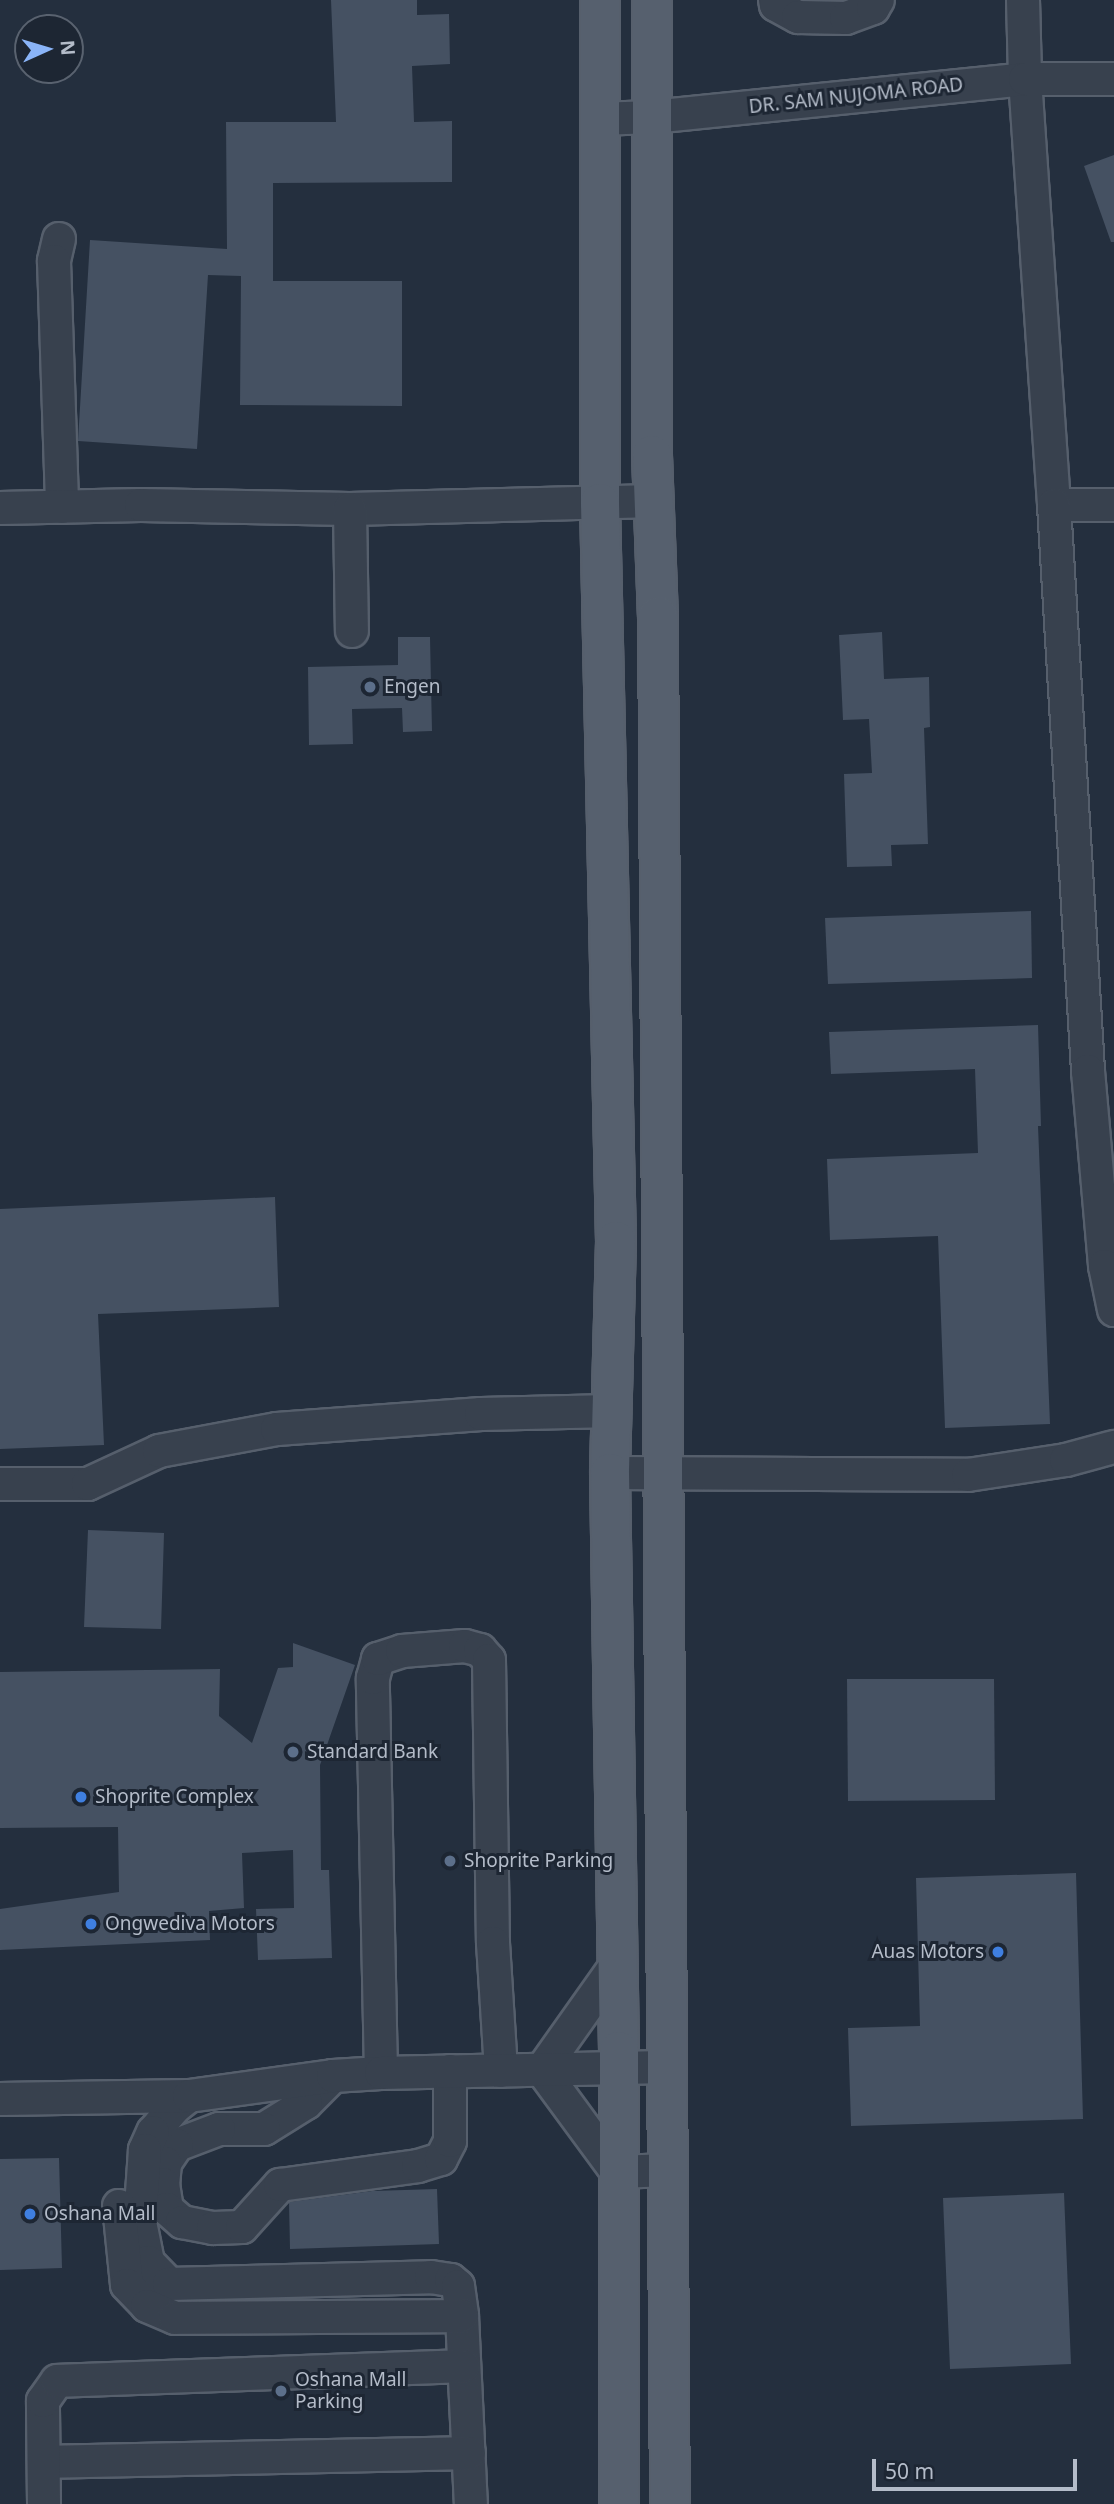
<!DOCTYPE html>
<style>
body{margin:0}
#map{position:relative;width:1114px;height:2504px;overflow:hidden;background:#242f3e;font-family:"Noto Sans",sans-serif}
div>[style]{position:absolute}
.building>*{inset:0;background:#455162}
.roads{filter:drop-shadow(2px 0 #565f6c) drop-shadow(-2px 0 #565f6c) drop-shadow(0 2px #565f6c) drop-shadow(0 -2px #565f6c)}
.minor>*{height:32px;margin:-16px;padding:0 16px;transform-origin:16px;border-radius:16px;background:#38414e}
.major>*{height:38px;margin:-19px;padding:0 19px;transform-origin:19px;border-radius:19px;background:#56606e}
.dots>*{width:19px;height:19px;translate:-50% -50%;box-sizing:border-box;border:4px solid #1d2633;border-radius:50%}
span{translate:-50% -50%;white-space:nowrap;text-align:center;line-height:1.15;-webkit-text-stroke:6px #1d2633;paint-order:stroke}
.street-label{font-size:19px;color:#b4bcc9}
.poi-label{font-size:19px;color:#b4bcc9}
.left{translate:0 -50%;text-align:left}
.right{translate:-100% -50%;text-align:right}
.north{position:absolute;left:14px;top:14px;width:70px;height:70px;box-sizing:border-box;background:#1d2633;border:2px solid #59626f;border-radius:50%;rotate:86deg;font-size:19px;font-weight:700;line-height:28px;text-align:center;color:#b4bcc9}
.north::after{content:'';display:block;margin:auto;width:24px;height:32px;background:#8ab4f8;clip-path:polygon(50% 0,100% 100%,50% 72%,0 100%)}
.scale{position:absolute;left:872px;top:2459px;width:205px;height:32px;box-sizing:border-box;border:4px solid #b4bcc9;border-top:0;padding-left:9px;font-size:21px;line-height:24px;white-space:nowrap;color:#b4bcc9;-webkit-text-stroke:5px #1d2633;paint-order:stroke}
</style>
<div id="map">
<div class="building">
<div style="clip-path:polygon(331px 0,417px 0,417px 15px,449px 14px,450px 64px,412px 66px,414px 122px,452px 121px,452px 182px,273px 183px,273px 281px,402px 281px,402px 406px,240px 405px,241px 276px,208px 275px,197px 449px,78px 441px,90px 240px,227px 249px,226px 122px,336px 122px)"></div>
<div style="clip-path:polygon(1114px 155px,1114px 242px,1111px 242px,1084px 166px)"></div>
<div style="clip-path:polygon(882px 632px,884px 679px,929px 677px,930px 727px,924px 728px,928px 844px,891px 845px,892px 866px,847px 867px,844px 774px,872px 773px,869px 719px,843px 720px,839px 635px)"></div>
<div style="clip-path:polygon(398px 637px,430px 637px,432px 731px,403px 732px,402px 708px,352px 709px,353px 744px,309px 745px,308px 667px,398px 665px)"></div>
<div style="clip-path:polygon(1031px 911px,1032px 978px,828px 984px,825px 918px)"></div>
<div style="clip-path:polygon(1038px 1025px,1041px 1126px,1038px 1126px,1050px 1424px,945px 1428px,938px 1236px,830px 1240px,827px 1159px,978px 1153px,975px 1069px,831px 1074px,829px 1032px)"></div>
<div style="clip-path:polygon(275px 1197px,279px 1307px,98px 1314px,104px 1445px,0 1449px,0 1209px)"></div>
<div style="clip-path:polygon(88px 1530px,164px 1533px,161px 1629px,84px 1627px)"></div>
<div style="clip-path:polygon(293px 1643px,355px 1665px,320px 1765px,321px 1870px,329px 1870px,332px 1958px,258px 1960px,256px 1909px,294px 1908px,293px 1850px,242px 1853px,244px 1908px,209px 1911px,210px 1940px,0 1950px,0 1909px,119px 1892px,118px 1827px,0 1828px,0 1672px,220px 1669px,219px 1716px,252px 1743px,278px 1668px,293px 1667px)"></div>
<div style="clip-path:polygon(847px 1679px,994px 1679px,995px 1800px,848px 1801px)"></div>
<div style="clip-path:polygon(1076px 1873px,1083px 2119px,851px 2126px,848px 2028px,920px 2026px,916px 1878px)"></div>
<div style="clip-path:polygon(59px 2158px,62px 2268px,0 2270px,0 2159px)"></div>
<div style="clip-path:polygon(437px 2189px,439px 2244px,290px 2249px,289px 2202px,372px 2191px)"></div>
<div style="clip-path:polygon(1064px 2193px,1071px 2364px,950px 2369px,943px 2198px)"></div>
</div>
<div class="roads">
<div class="minor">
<div style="left:775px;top:0;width:5px;rotate:79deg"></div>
<div style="left:776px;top:5px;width:25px;rotate:29deg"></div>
<div style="left:798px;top:17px;width:48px;rotate:1.2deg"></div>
<div style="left:846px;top:18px;width:29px;rotate:-20deg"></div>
<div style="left:873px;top:8px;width:9px;rotate:-58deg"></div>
<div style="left:1023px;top:0;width:79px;rotate:88.5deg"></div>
<div style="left:1025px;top:79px;width:427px;rotate:86.1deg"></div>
<div style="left:1054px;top:505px;width:60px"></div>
<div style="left:599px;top:119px;width:53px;rotate:-2.2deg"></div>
<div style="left:652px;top:117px;width:375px;rotate:-5.8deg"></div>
<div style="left:1025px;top:79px;width:89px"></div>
<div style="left:59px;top:239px;width:23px;rotate:103deg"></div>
<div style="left:54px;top:261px;width:246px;rotate:88.1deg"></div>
<div style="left:1054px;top:505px;width:567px;rotate:86.56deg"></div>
<div style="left:1088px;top:1071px;width:196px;rotate:85deg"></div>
<div style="left:1105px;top:1266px;width:45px;rotate:78.4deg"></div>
<div style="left:0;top:508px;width:141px;rotate:-1.2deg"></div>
<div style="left:141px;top:505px;width:209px;rotate:1.1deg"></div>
<div style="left:350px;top:509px;width:304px;rotate:-1.5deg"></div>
<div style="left:350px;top:509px;width:122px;rotate:89.1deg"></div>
<div style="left:610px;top:1473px;width:358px;rotate:0.3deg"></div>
<div style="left:968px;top:1475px;width:99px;rotate:-8.7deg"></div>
<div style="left:1066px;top:1460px;width:50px;rotate:-15.2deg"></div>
<div style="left:0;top:1484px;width:88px"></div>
<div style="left:88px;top:1484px;width:78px;rotate:-24.9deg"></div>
<div style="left:159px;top:1451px;width:120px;rotate:-10.6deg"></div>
<div style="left:277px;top:1429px;width:205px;rotate:-4.2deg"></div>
<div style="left:481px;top:1414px;width:131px;rotate:-1.3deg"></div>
<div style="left:617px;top:1964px;width:130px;rotate:125.3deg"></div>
<div style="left:542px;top:2070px;width:127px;rotate:53.7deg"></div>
<div style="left:617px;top:2172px;width:52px;rotate:-2.2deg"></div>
<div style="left:381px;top:2073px;width:395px;rotate:-91.2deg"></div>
<div style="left:373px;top:1678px;width:20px;rotate:-75deg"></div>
<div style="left:378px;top:1659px;width:25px;rotate:-18deg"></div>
<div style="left:402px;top:1651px;width:63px;rotate:-4.5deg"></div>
<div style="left:465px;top:1646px;width:16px;rotate:15deg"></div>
<div style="left:480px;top:1650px;width:13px;rotate:48deg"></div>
<div style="left:489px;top:1660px;width:283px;rotate:89.2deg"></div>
<div style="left:493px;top:1943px;width:128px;rotate:86.4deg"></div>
<div style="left:333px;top:2076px;width:38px;rotate:135deg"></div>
<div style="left:306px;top:2103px;width:49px;rotate:148.2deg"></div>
<div style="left:264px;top:2129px;width:45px;rotate:180deg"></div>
<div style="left:219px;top:2129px;width:45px;rotate:159.1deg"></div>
<div style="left:177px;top:2145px;width:22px;rotate:124deg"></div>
<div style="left:165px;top:2163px;width:21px;rotate:95deg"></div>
<div style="left:163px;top:2184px;width:25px;rotate:81deg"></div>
<div style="left:167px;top:2209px;width:20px;rotate:41deg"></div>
<div style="left:182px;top:2222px;width:32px;rotate:11deg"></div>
<div style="left:213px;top:2228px;width:29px;rotate:-2deg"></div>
<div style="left:242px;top:2227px;width:57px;rotate:-47.9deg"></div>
<div style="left:280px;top:2185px;width:139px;rotate:-7.8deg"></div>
<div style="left:418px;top:2166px;width:24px;rotate:-17deg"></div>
<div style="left:441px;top:2159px;width:20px;rotate:-63deg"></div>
<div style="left:450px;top:2141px;width:70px;rotate:-90deg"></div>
<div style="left:189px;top:2096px;width:18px;rotate:142deg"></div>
<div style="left:175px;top:2107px;width:33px;rotate:131deg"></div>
<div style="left:153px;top:2132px;width:20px;rotate:114deg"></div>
<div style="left:145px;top:2150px;width:72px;rotate:94deg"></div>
<div style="left:140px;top:2222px;width:41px;rotate:78.7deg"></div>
<div style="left:148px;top:2262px;width:30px;rotate:46deg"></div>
<div style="left:169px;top:2284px;width:262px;rotate:-1.5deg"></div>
<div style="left:431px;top:2277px;width:20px;rotate:9deg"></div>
<div style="left:451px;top:2280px;width:9px;rotate:41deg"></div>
<div style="left:458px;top:2286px;width:30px;rotate:82deg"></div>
<div style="left:462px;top:2316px;width:188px;rotate:87.3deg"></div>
<div style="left:0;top:2099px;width:189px;rotate:-0.9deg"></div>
<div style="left:189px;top:2096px;width:145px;rotate:-7.9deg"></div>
<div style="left:333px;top:2076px;width:48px;rotate:-3.6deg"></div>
<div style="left:381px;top:2073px;width:284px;rotate:-1.2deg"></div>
<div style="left:119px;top:2206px;width:79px;rotate:84.2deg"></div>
<div style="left:127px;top:2285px;width:29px;rotate:46deg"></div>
<div style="left:147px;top:2306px;width:30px;rotate:23deg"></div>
<div style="left:175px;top:2318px;width:287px;rotate:-0.4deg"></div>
<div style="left:44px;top:2462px;width:425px;rotate:-1.2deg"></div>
<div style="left:44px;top:2504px;width:103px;rotate:-90.6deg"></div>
<div style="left:43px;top:2401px;width:24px;rotate:-55deg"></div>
<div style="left:57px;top:2381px;width:407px;rotate:-2.1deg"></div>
</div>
<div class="major">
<div style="left:600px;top:0;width:503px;rotate:90deg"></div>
<div style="left:600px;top:503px;width:738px;rotate:88.76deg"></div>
<div style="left:616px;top:1241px;width:232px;rotate:91.5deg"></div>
<div style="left:610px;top:1473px;width:578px;rotate:89.11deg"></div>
<div style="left:619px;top:2051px;width:453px;rotate:90deg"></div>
<div style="left:652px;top:0;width:455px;rotate:90deg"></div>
<div style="left:652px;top:455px;width:161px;rotate:87.9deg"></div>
<div style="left:658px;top:616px;width:1888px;rotate:89.64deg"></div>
</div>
</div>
<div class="dots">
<div style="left:370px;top:687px;background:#5c6f8a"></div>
<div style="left:293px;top:1752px;background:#5c6f8a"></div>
<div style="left:81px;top:1797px;background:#3f7fe0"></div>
<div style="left:450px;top:1861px;background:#5c6f8a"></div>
<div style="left:91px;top:1924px;background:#3f7fe0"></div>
<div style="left:998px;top:1952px;background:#3f7fe0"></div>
<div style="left:30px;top:2214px;background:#3f7fe0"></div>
<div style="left:281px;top:2391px;background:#5c6f8a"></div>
</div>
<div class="street-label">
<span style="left:856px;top:96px;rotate:-6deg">DR. SAM NUJOMA ROAD</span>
</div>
<div class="poi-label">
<span class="left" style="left:384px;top:687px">Engen</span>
<span class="left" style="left:307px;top:1752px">Standard Bank</span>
<span class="left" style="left:95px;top:1797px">Shoprite Complex</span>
<span class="left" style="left:464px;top:1861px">Shoprite Parking</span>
<span class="left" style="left:105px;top:1924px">Ongwediva Motors</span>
<span class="right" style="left:984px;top:1952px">Auas Motors</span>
<span class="left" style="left:44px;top:2214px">Oshana Mall</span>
<span class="left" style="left:295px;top:2391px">Oshana Mall<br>Parking</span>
</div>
<div class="north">N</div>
<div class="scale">50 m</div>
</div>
